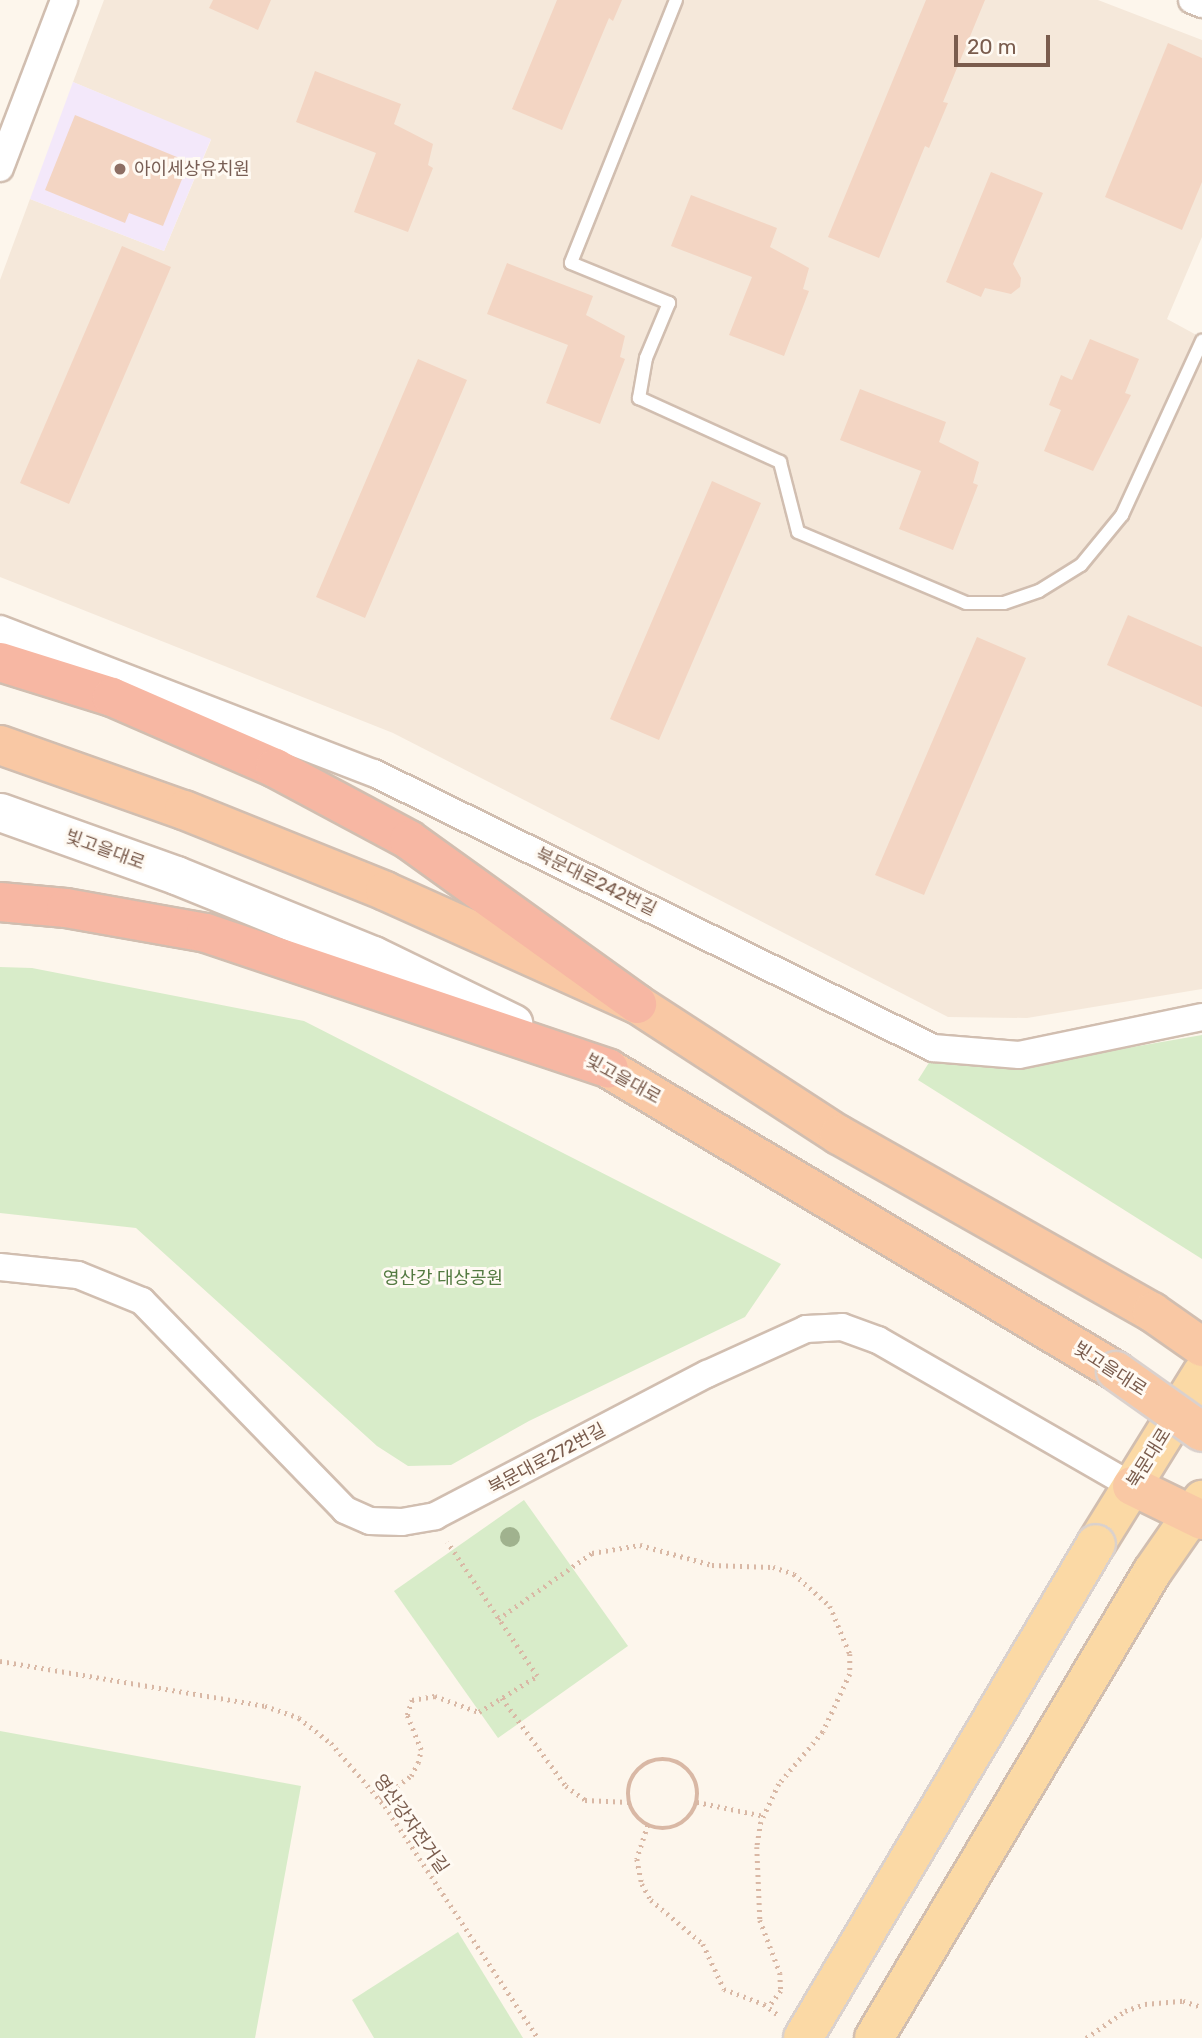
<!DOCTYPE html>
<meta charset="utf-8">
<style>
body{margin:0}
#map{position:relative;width:1202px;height:2038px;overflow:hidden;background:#fdf6ec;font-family:Rubik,"Noto Sans KR",sans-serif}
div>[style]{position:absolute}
.residential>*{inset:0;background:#f5e8da}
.education>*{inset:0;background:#f3e8fa}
.green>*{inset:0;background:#d8ecc9}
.building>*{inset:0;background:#f3d5c3}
.path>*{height:4.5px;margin-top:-2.25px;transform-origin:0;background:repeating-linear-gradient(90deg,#d9b8a5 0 2px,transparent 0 7px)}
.path>.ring{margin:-2.25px;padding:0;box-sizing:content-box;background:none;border:4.5px solid #d9b8a5;border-radius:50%}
.roads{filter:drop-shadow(2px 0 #d1beb0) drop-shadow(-2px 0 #d1beb0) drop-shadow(0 2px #d1beb0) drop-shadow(0 -2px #d1beb0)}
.service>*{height:12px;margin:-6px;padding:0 6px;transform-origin:6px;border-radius:6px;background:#fff}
.minor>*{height:26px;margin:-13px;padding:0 13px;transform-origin:13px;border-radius:13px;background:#fff}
.secondary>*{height:37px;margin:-18.5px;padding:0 18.5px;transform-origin:18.5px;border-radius:18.5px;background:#fff}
.primary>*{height:38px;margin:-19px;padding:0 19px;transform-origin:19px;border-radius:19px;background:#fbd9a5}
.trunk>*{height:38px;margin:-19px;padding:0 19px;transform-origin:19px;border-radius:19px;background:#f9c8a4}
.motorway>*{height:38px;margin:-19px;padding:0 19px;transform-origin:19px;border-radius:19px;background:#f7b7a3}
.bridges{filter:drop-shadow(2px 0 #dad1cd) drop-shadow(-2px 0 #dad1cd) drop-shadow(0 2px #dad1cd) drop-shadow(0 -2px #dad1cd)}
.primary-bridge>*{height:38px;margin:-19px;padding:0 19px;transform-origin:19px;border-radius:19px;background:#fbd9a5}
.trunk-bridge>*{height:38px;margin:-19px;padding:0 19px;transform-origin:19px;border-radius:19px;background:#f9c8a4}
.trees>*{width:20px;height:20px;margin:-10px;border-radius:50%;background:#a0b28e}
.dots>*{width:19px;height:19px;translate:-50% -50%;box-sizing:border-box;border:4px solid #fffaf3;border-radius:50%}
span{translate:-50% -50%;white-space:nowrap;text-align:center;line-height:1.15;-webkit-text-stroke:6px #fffaf3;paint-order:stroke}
.education-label{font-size:18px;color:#785e54}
.left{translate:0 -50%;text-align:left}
.street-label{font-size:18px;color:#7a5c4d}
.park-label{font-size:18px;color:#537a41}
.scale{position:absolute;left:954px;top:35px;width:96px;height:32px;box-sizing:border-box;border:4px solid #7a5c4d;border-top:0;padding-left:9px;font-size:21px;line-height:24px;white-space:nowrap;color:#7a5c4d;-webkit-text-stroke:5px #fffaf3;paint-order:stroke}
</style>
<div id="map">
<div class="residential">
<div style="clip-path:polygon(104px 0,1098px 0,1202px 40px,1202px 237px,1167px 319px,1202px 338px,1202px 989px,1027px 1018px,948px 1017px,393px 733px,0 577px,0 280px,30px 199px,164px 251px,211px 140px,73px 82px)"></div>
</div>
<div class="education">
<div style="clip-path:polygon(73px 82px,211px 139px,164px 251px,30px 199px)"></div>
</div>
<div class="green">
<div style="clip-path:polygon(0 967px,32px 968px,304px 1021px,781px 1264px,745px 1317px,529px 1421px,451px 1465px,408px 1466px,377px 1446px,136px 1228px,0 1213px)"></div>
<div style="clip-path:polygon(1202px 1035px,1202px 1259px,918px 1080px,930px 1061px,1012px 1068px)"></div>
<div style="clip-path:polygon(524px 1500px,628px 1646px,498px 1738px,394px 1591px)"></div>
<div style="clip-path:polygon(0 1731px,301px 1786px,255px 2038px,0 2038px)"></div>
<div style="clip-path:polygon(458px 1932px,523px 2038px,374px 2038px,352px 2000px)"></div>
</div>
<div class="building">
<div style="clip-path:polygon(213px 0,271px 0,258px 30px,209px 8px)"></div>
<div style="clip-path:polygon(557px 0,622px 0,613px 21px,609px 18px,562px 130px,512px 109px)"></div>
<div style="clip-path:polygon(926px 0,985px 0,943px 102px,948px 103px,929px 148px,925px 146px,879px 258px,828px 237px)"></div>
<div style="clip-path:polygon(1168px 43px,1202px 58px,1202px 182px,1182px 230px,1105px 197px)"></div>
<div style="clip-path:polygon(315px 71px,401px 104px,394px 124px,433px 144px,428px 165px,433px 168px,408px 232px,354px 212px,376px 153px,296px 122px)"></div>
<div style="clip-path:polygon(75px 115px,189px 162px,163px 226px,129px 213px,125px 223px,45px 190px)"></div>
<div style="clip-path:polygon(991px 172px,1043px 193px,1013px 264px,1021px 278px,1020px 287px,1011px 294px,985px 288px,981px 297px,946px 282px)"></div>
<div style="clip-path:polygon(691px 195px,777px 228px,770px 247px,809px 268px,803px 289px,809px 291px,784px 356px,729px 335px,752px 277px,671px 246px)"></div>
<div style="clip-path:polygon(122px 246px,171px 267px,69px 504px,20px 483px)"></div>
<div style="clip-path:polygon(507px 263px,593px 296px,586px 315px,625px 336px,620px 357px,625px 359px,600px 424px,546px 403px,568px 345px,487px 314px)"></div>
<div style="clip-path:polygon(1090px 339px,1139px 359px,1125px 393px,1131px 395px,1093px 471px,1044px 451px,1061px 410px,1049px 405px,1061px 375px,1072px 380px)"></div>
<div style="clip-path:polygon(418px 359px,467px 380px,365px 618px,316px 597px)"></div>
<div style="clip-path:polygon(860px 389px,946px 422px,939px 442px,979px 462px,973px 483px,978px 485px,953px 550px,899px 529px,921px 471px,840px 440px)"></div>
<div style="clip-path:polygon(712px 481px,761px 503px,659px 740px,610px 719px)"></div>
<div style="clip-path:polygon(1128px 615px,1202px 647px,1202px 707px,1107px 665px)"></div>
<div style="clip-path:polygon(977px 637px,1026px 658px,924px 895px,875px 875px)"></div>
</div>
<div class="path">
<div style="left:498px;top:1619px;width:115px;rotate:-35.1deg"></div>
<div style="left:592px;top:1553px;width:49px;rotate:-9.5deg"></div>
<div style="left:640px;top:1545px;width:75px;rotate:15.5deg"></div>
<div style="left:712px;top:1565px;width:61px;rotate:1.9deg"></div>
<div style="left:773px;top:1567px;width:22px;rotate:18deg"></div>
<div style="left:794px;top:1574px;width:48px;rotate:41.6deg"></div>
<div style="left:830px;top:1606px;width:52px;rotate:67.4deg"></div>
<div style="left:850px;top:1654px;width:20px;rotate:90deg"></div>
<div style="left:850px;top:1674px;width:64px;rotate:115deg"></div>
<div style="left:823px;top:1732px;width:68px;rotate:130.2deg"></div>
<div style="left:779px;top:1784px;width:42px;rotate:115.3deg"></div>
<div style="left:761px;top:1822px;width:25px;rotate:99deg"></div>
<div style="left:757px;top:1847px;width:73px;rotate:87.6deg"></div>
<div style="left:760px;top:1920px;width:57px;rotate:69.3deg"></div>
<div style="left:780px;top:1973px;width:18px;rotate:87deg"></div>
<div style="left:781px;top:1991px;width:20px;rotate:127deg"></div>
<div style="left:0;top:1661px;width:269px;rotate:9.6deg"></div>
<div style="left:265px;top:1706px;width:36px;rotate:19deg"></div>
<div style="left:299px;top:1718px;width:41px;rotate:38deg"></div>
<div style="left:331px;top:1743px;width:83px;rotate:49.4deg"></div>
<div style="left:385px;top:1806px;width:278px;rotate:56.6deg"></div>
<div style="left:502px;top:1698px;width:109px;rotate:54deg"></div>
<div style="left:566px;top:1786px;width:24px;rotate:36deg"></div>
<div style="left:585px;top:1800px;width:44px;rotate:2.6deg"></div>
<div class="ring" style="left:628px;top:1759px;width:65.5px;height:65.5px"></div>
<div style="left:380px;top:1799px;width:39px;rotate:-37deg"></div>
<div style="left:411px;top:1776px;width:15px;rotate:-62deg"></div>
<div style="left:418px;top:1763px;width:13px;rotate:-77deg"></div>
<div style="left:421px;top:1750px;width:38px;rotate:-112deg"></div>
<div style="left:407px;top:1715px;width:16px;rotate:-72deg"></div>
<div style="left:412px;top:1700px;width:23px;rotate:-10deg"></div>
<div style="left:435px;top:1696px;width:47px;rotate:20deg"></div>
<div style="left:479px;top:1712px;width:68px;rotate:-31.8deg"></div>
<div style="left:537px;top:1676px;width:161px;rotate:-123.9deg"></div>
<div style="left:697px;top:1802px;width:68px;rotate:11.8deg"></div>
<div style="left:648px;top:1825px;width:36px;rotate:108deg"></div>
<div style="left:637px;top:1859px;width:25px;rotate:79deg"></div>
<div style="left:642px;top:1884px;width:18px;rotate:61deg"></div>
<div style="left:651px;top:1900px;width:68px;rotate:40.2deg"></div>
<div style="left:703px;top:1944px;width:50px;rotate:65deg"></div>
<div style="left:724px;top:1989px;width:43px;rotate:20.6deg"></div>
<div style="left:764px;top:2004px;width:18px;rotate:38deg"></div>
<div style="left:1086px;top:2038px;width:47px;rotate:-34.7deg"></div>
<div style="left:1125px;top:2011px;width:21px;rotate:-19deg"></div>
<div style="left:1145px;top:2004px;width:38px;rotate:-5deg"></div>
<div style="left:1183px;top:2001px;width:20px;rotate:18deg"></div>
</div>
<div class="roads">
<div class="service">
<div style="left:676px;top:0;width:283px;rotate:111.8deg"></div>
<div style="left:571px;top:263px;width:106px;rotate:22.2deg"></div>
<div style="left:669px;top:303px;width:60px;rotate:112.7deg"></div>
<div style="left:646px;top:358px;width:41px;rotate:99.9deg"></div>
<div style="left:639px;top:398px;width:155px;rotate:24.4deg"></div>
<div style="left:780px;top:462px;width:72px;rotate:75.6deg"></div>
<div style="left:798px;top:532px;width:182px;rotate:22.9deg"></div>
<div style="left:966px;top:603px;width:38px"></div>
<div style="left:1004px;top:603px;width:37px;rotate:-19deg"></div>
<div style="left:1039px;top:591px;width:49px;rotate:-31.8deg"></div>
<div style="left:1081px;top:565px;width:65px;rotate:-50.6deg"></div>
<div style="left:1122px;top:515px;width:192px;rotate:-65.3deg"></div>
</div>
<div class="minor">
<div style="left:1192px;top:0;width:11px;rotate:22deg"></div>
<div style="left:0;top:168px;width:180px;rotate:-69.1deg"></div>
<div style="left:0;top:629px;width:401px;rotate:21.1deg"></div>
<div style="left:374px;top:773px;width:623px;rotate:26.19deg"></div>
<div style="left:933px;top:1048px;width:86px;rotate:4.7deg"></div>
<div style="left:1019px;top:1055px;width:187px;rotate:-11.7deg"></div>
<div style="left:0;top:1267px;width:78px;rotate:5.9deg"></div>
<div style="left:78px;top:1275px;width:69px;rotate:22.1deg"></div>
<div style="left:142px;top:1301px;width:291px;rotate:45.8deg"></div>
<div style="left:345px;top:1510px;width:27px;rotate:24deg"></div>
<div style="left:370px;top:1521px;width:32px;rotate:2deg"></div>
<div style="left:402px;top:1522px;width:34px;rotate:-10deg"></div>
<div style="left:435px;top:1516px;width:307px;rotate:-27.6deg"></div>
<div style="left:707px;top:1374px;width:109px;rotate:-24.4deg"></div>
<div style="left:806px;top:1329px;width:36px;rotate:-3deg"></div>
<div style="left:842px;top:1327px;width:38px;rotate:20deg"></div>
<div style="left:878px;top:1340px;width:293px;rotate:29.9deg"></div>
</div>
<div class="secondary">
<div style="left:0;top:812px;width:187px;rotate:19.7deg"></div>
<div style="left:176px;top:875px;width:213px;rotate:22.1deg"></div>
<div style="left:373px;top:955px;width:156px;rotate:25.9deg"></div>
</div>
<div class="primary">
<div style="left:1096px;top:1544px;width:201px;rotate:-58.2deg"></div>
<div style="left:874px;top:2038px;width:543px;rotate:-59.18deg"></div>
<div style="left:1152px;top:1572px;width:88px;rotate:-55.2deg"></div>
</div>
<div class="trunk">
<div style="left:0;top:745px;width:195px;rotate:19.5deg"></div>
<div style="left:184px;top:810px;width:217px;rotate:21.9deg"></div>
<div style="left:385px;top:891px;width:276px;rotate:24.2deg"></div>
<div style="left:637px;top:1004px;width:241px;rotate:33deg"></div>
<div style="left:839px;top:1135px;width:360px;rotate:29.5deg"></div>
<div style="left:1152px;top:1312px;width:61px;rotate:35deg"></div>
<div style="left:609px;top:1069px;width:590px;rotate:30.78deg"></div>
<div style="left:1132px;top:1486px;width:78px;rotate:25.9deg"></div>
</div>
<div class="motorway">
<div style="left:0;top:662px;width:117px;rotate:17.4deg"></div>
<div style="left:112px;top:697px;width:178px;rotate:23.5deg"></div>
<div style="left:275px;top:768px;width:152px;rotate:28.2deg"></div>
<div style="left:409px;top:840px;width:281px;rotate:35.7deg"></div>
<div style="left:0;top:902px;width:66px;rotate:5.2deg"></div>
<div style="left:66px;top:908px;width:142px;rotate:10.1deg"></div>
<div style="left:206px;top:933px;width:425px;rotate:18.6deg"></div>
</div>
</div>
<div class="bridges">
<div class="primary-bridge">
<div style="left:803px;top:2038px;width:574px;rotate:-59.33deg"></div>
</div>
<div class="trunk-bridge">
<div style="left:1116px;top:1371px;width:105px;rotate:35.3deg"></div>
</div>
</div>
<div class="trees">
<div style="left:510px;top:1537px"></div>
</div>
<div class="dots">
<div style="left:120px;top:169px;background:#8d6e63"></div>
</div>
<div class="education-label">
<span class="left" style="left:134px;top:169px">아이세상유치원</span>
</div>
<div class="street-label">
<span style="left:105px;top:850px;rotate:20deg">빛고을대로</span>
<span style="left:596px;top:882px;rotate:26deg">북문대로242번길</span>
<span style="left:623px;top:1079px;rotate:29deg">빛고을대로</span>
<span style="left:1110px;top:1369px;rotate:33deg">빛고을대로</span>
<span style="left:1149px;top:1458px;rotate:-58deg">북문대로</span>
<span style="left:547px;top:1459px;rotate:-28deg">북문대로272번길</span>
<span style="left:411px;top:1824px;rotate:55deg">영산강자전거길</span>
</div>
<div class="park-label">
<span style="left:443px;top:1278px">영산강 대상공원</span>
</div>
<div class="scale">20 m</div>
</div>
